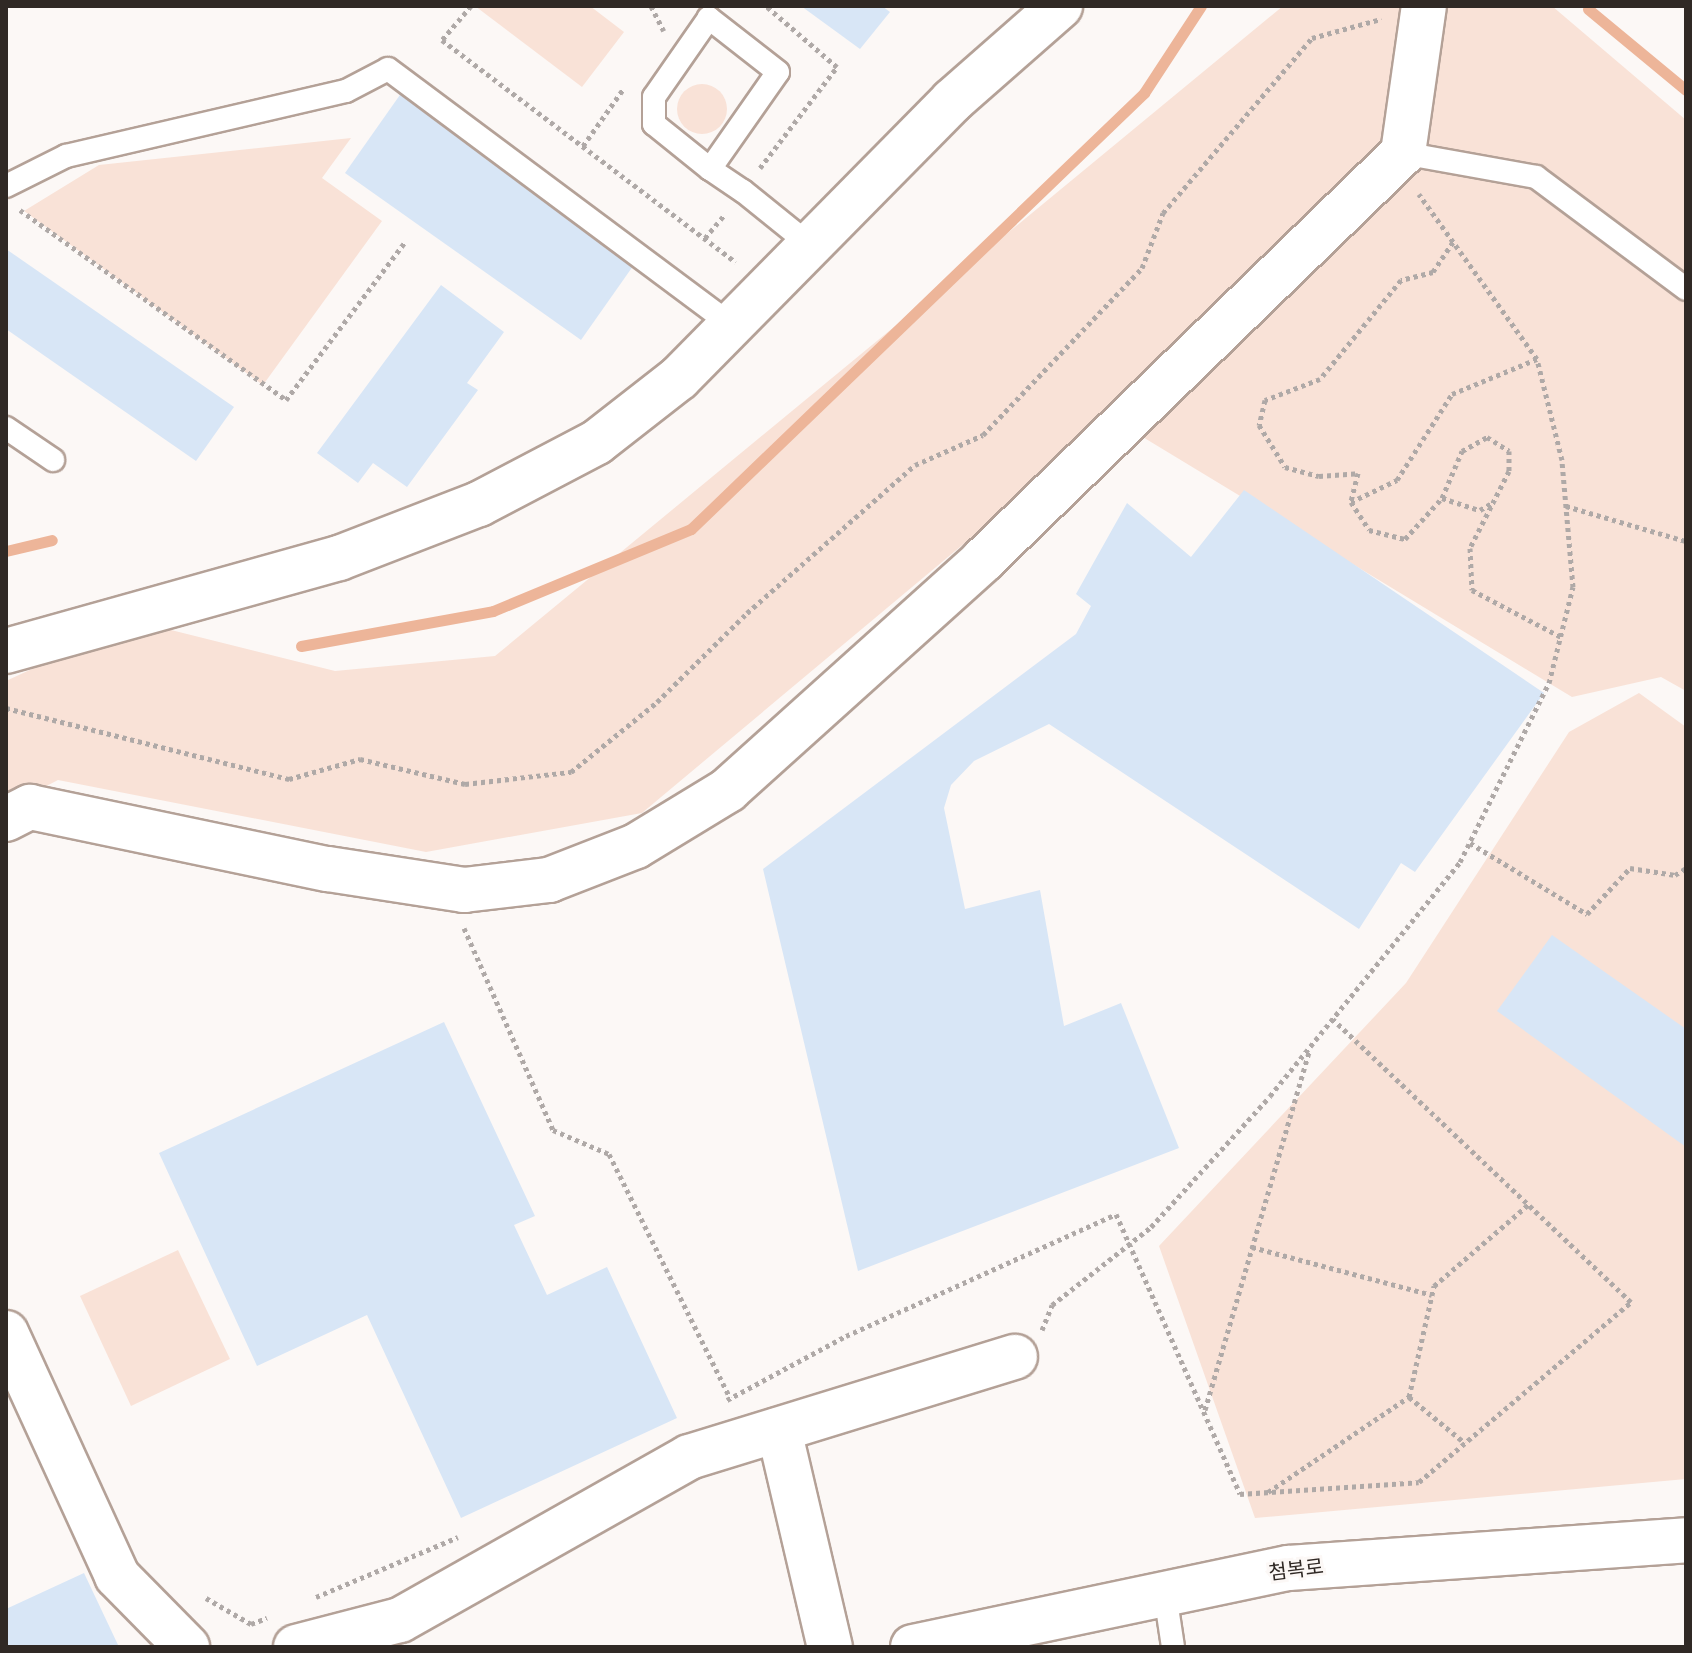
<!DOCTYPE html>
<meta charset="utf-8">
<style>
body{margin:0}
#map{position:relative;width:1692px;height:1653px;overflow:hidden;background:#fcf8f6;font-family:"PT Sans","Noto Sans KR",sans-serif}
div>[style]{position:absolute}
.green>*{inset:0;background:#f9e2d7}
.round{border-radius:50%}
.stream>*{height:11px;margin:-5.5px;padding:0 5.5px;transform-origin:5.5px;border-radius:5.5px;background:#edb599}
.building>*{inset:0;background:#d8e6f6}
.path>*{height:5px;margin-top:-2.5px;transform-origin:0;background:repeating-linear-gradient(90deg,#afa9a7 0 4px,transparent 0 8px)}
.roads{filter:drop-shadow(2px 0 #b4a197) drop-shadow(-2px 0 #b4a197) drop-shadow(0 2px #b4a197) drop-shadow(0 -2px #b4a197)}
.service>*{height:22px;margin:-11px;padding:0 11px;transform-origin:11px;border-radius:11px;background:#fff}
.minor>*{height:44px;margin:-22px;padding:0 22px;transform-origin:22px;border-radius:22px;background:#fff}
.tertiary>*{height:44px;margin:-22px;padding:0 22px;transform-origin:22px;border-radius:22px;background:#fff}
span{translate:-50% -50%;white-space:nowrap;text-align:center;line-height:1.15;-webkit-text-stroke:6px #fcf8f6;paint-order:stroke}
.street-label{font-size:20px;color:#302925}
.frame{position:absolute;inset:0;border:8px solid #302925;pointer-events:none}
</style>
<div id="map">
<div class="green">
<div style="clip-path:polygon(475px 6px,590px 6px,624px 32px,582px 87px)"></div>
<div style="clip-path:polygon(1283px 6px,1552px 6px,1686px 120px,1686px 691px,1661px 677px,1572px 697px,1113px 419px,642px 813px,426px 852px,58px 780px,6px 807px,6px 681px,135px 621px,335px 671px,495px 656px)"></div>
<div class="round" style="left:677px;top:84px;width:50px;height:50px"></div>
<div style="clip-path:polygon(351px 138px,322px 178px,382px 221px,263px 385px,24px 211px,99px 165px)"></div>
<div style="clip-path:polygon(1639px 693px,1686px 727px,1686px 1479px,1255px 1518px,1159px 1246px,1406px 983px,1569px 732px)"></div>
<div style="clip-path:polygon(178px 1250px,230px 1359px,131px 1406px,80px 1296px)"></div>
</div>
<div class="stream">
<div style="left:1588px;top:9px;width:127px;rotate:39.6deg"></div>
<div style="left:6px;top:551px;width:47px;rotate:-13.4deg"></div>
<div style="left:301px;top:646px;width:195px;rotate:-10.3deg"></div>
<div style="left:493px;top:611px;width:214px;rotate:-22.5deg"></div>
<div style="left:691px;top:529px;width:629px;rotate:-43.9deg"></div>
<div style="left:1144px;top:93px;width:104px;rotate:-56.8deg"></div>
</div>
<div class="building">
<div style="clip-path:polygon(801px 6px,882px 6px,890px 12px,860px 49px)"></div>
<div style="clip-path:polygon(402px 92px,638px 259px,581px 340px,345px 173px)"></div>
<div style="clip-path:polygon(6px 249px,234px 407px,196px 461px,6px 329px)"></div>
<div style="clip-path:polygon(441px 285px,504px 332px,467px 383px,478px 390px,407px 487px,373px 463px,358px 483px,317px 453px)"></div>
<div style="clip-path:polygon(1244px 490px,1544px 693px,1415px 872px,1401px 863px,1359px 929px,1049px 724px,974px 761px,951px 785px,944px 808px,965px 909px,1040px 890px,1064px 1026px,1121px 1003px,1179px 1148px,858px 1271px,763px 869px,1076px 634px,1091px 606px,1076px 594px,1127px 503px,1191px 557px)"></div>
<div style="clip-path:polygon(1552px 935px,1686px 1029px,1686px 1147px,1497px 1011px)"></div>
<div style="clip-path:polygon(444px 1022px,535px 1216px,514px 1225px,547px 1295px,607px 1267px,677px 1418px,461px 1518px,367px 1315px,257px 1366px,159px 1153px)"></div>
<div style="clip-path:polygon(84px 1573px,119px 1647px,6px 1647px,6px 1609px)"></div>
</div>
<div class="path">
<div style="left:471px;top:6px;width:45px;rotate:130.5deg"></div>
<div style="left:442px;top:40px;width:368px;rotate:37.1deg"></div>
<div style="left:651px;top:6px;width:28px;rotate:63deg"></div>
<div style="left:583px;top:146px;width:71px;rotate:-54.7deg"></div>
<div style="left:760px;top:168px;width:127px;rotate:-52.7deg"></div>
<div style="left:837px;top:67px;width:94px;rotate:-139.3deg"></div>
<div style="left:20px;top:210px;width:327px;rotate:35.5deg"></div>
<div style="left:286px;top:400px;width:198px;rotate:-53deg"></div>
<div style="left:705px;top:238px;width:31px;rotate:-50deg"></div>
<div style="left:1453px;top:242px;width:36px;rotate:124deg"></div>
<div style="left:1433px;top:272px;width:33px;rotate:166deg"></div>
<div style="left:1401px;top:280px;width:128px;rotate:129.3deg"></div>
<div style="left:1320px;top:379px;width:59px;rotate:159.1deg"></div>
<div style="left:1265px;top:400px;width:26px;rotate:103deg"></div>
<div style="left:1259px;top:425px;width:49px;rotate:58.2deg"></div>
<div style="left:1285px;top:467px;width:35px;rotate:15deg"></div>
<div style="left:1319px;top:476px;width:39px;rotate:-4deg"></div>
<div style="left:1358px;top:473px;width:30px;rotate:104deg"></div>
<div style="left:1351px;top:502px;width:33px;rotate:57deg"></div>
<div style="left:1369px;top:530px;width:37px;rotate:14deg"></div>
<div style="left:1405px;top:539px;width:55px;rotate:-47.9deg"></div>
<div style="left:1442px;top:498px;width:51px;rotate:-66.9deg"></div>
<div style="left:1462px;top:451px;width:29px;rotate:-29deg"></div>
<div style="left:1487px;top:437px;width:26px;rotate:32deg"></div>
<div style="left:1509px;top:451px;width:20px;rotate:90deg"></div>
<div style="left:1509px;top:471px;width:86px;rotate:116.9deg"></div>
<div style="left:1470px;top:548px;width:42px;rotate:87.3deg"></div>
<div style="left:1472px;top:590px;width:101px;rotate:27.8deg"></div>
<div style="left:1442px;top:498px;width:40px;rotate:18deg"></div>
<div style="left:1480px;top:510px;width:14px;rotate:-30deg"></div>
<div style="left:1351px;top:502px;width:51px;rotate:-25.6deg"></div>
<div style="left:1397px;top:480px;width:102px;rotate:-57.4deg"></div>
<div style="left:1452px;top:394px;width:92px;rotate:-22.4deg"></div>
<div style="left:1566px;top:506px;width:125px;rotate:16.3deg"></div>
<div style="left:6px;top:708px;width:292px;rotate:14.1deg"></div>
<div style="left:289px;top:779px;width:74px;rotate:-15.7deg"></div>
<div style="left:360px;top:759px;width:108px;rotate:13.4deg"></div>
<div style="left:465px;top:784px;width:107px;rotate:-6.5deg"></div>
<div style="left:571px;top:772px;width:111px;rotate:-39.1deg"></div>
<div style="left:657px;top:702px;width:127px;rotate:-44.7deg"></div>
<div style="left:747px;top:613px;width:224px;rotate:-41.4deg"></div>
<div style="left:915px;top:465px;width:74px;rotate:-23.8deg"></div>
<div style="left:983px;top:435px;width:231px;rotate:-46.4deg"></div>
<div style="left:1142px;top:268px;width:59px;rotate:-69.1deg"></div>
<div style="left:1163px;top:213px;width:230px;rotate:-49.6deg"></div>
<div style="left:1312px;top:38px;width:72px;rotate:-15.4deg"></div>
<div style="left:1470px;top:843px;width:137px;rotate:31.3deg"></div>
<div style="left:1587px;top:914px;width:63px;rotate:-46.9deg"></div>
<div style="left:1630px;top:868px;width:46px;rotate:8.8deg"></div>
<div style="left:1675px;top:875px;width:13px;rotate:-32deg"></div>
<div style="left:464px;top:928px;width:221px;rotate:66.2deg"></div>
<div style="left:553px;top:1130px;width:61px;rotate:23.2deg"></div>
<div style="left:609px;top:1154px;width:272px;rotate:63.6deg"></div>
<div style="left:1252px;top:1247px;width:186px;rotate:14.9deg"></div>
<div style="left:1042px;top:1330px;width:27px;rotate:-68deg"></div>
<div style="left:1052px;top:1305px;width:126px;rotate:-38.2deg"></div>
<div style="left:1151px;top:1227px;width:177px;rotate:-47.7deg"></div>
<div style="left:1270px;top:1096px;width:301px;rotate:-50.9deg"></div>
<div style="left:1460px;top:862px;width:200px;rotate:-63.6deg"></div>
<div style="left:1549px;top:683px;width:99px;rotate:-76deg"></div>
<div style="left:1573px;top:587px;width:127px;rotate:-95deg"></div>
<div style="left:1562px;top:460px;width:104px;rotate:-103.9deg"></div>
<div style="left:1537px;top:359px;width:203px;rotate:-125.6deg"></div>
<div style="left:1409px;top:1397px;width:72px;rotate:39.4deg"></div>
<div style="left:727px;top:1400px;width:135px;rotate:-28.3deg"></div>
<div style="left:846px;top:1336px;width:296px;rotate:-24.3deg"></div>
<div style="left:1116px;top:1214px;width:306px;rotate:66.1deg"></div>
<div style="left:1240px;top:1494px;width:179px;rotate:-3.8deg"></div>
<div style="left:1419px;top:1482px;width:278px;rotate:-40.3deg"></div>
<div style="left:1631px;top:1302px;width:411px;rotate:-136.5deg"></div>
<div style="left:1205px;top:1410px;width:374px;rotate:-73.8deg"></div>
<div style="left:1268px;top:1492px;width:170px;rotate:-34deg"></div>
<div style="left:1409px;top:1397px;width:114px;rotate:-77.3deg"></div>
<div style="left:1434px;top:1286px;width:125px;rotate:-40.8deg"></div>
<div style="left:316px;top:1597px;width:154px;rotate:-22.9deg"></div>
<div style="left:206px;top:1598px;width:52px;rotate:30deg"></div>
<div style="left:251px;top:1624px;width:17px;rotate:-21deg"></div>
</div>
<div class="roads">
<div class="service">
<div style="left:1403px;top:153px;width:135px;rotate:10.2deg"></div>
<div style="left:1536px;top:177px;width:187px;rotate:36.7deg"></div>
<div style="left:710px;top:169px;width:118px;rotate:-55deg"></div>
<div style="left:778px;top:72px;width:88px;rotate:-142deg"></div>
<div style="left:709px;top:18px;width:96px;rotate:124.8deg"></div>
<div style="left:654px;top:97px;width:27px;rotate:90deg"></div>
<div style="left:654px;top:124px;width:72px;rotate:38.8deg"></div>
<div style="left:710px;top:169px;width:40px;rotate:34deg"></div>
<div style="left:743px;top:191px;width:86px;rotate:38.9deg"></div>
<div style="left:6px;top:186px;width:67px;rotate:-26.6deg"></div>
<div style="left:66px;top:156px;width:287px;rotate:-13.1deg"></div>
<div style="left:346px;top:91px;width:47px;rotate:-27.6deg"></div>
<div style="left:388px;top:69px;width:428px;rotate:36.7deg"></div>
<div style="left:6px;top:428px;width:57px;rotate:34.2deg"></div>
<div style="left:1165px;top:1594px;width:54px;rotate:81.4deg"></div>
</div>
<div class="minor">
<div style="left:6px;top:651px;width:346px;rotate:-15.6deg"></div>
<div style="left:339px;top:558px;width:150px;rotate:-21.1deg"></div>
<div style="left:479px;top:504px;width:133px;rotate:-27.7deg"></div>
<div style="left:597px;top:442px;width:104px;rotate:-38deg"></div>
<div style="left:679px;top:378px;width:389px;rotate:-45.4deg"></div>
<div style="left:952px;top:101px;width:144px;rotate:-41.3deg"></div>
<div style="left:6px;top:819px;width:27px;rotate:-27deg"></div>
<div style="left:30px;top:807px;width:304px;rotate:11.8deg"></div>
<div style="left:328px;top:869px;width:138px;rotate:8.8deg"></div>
<div style="left:464px;top:890px;width:86px;rotate:-6.7deg"></div>
<div style="left:549px;top:880px;width:93px;rotate:-21.3deg"></div>
<div style="left:636px;top:846px;width:108px;rotate:-31.3deg"></div>
<div style="left:728px;top:790px;width:343px;rotate:-42deg"></div>
<div style="left:983px;top:560px;width:585px;rotate:-44.1deg"></div>
<div style="left:1403px;top:153px;width:148px;rotate:-81.9deg"></div>
<div style="left:6px;top:1333px;width:267px;rotate:65.4deg"></div>
<div style="left:117px;top:1576px;width:100px;rotate:45.4deg"></div>
<div style="left:779px;top:1430px;width:223px;rotate:76.8deg"></div>
<div style="left:296px;top:1647px;width:107px;rotate:-14.6deg"></div>
<div style="left:400px;top:1620px;width:332px;rotate:-29.4deg"></div>
<div style="left:689px;top:1457px;width:341px;rotate:-17.1deg"></div>
</div>
<div class="tertiary">
<div style="left:913px;top:1647px;width:384px;rotate:-11.9deg"></div>
<div style="left:1289px;top:1568px;width:398px;rotate:-4deg"></div>
</div>
</div>
<div class="street-label">
<span style="left:1296px;top:1570px;rotate:-7deg">첨복로</span>
</div>
<div class="frame"></div>
</div>
